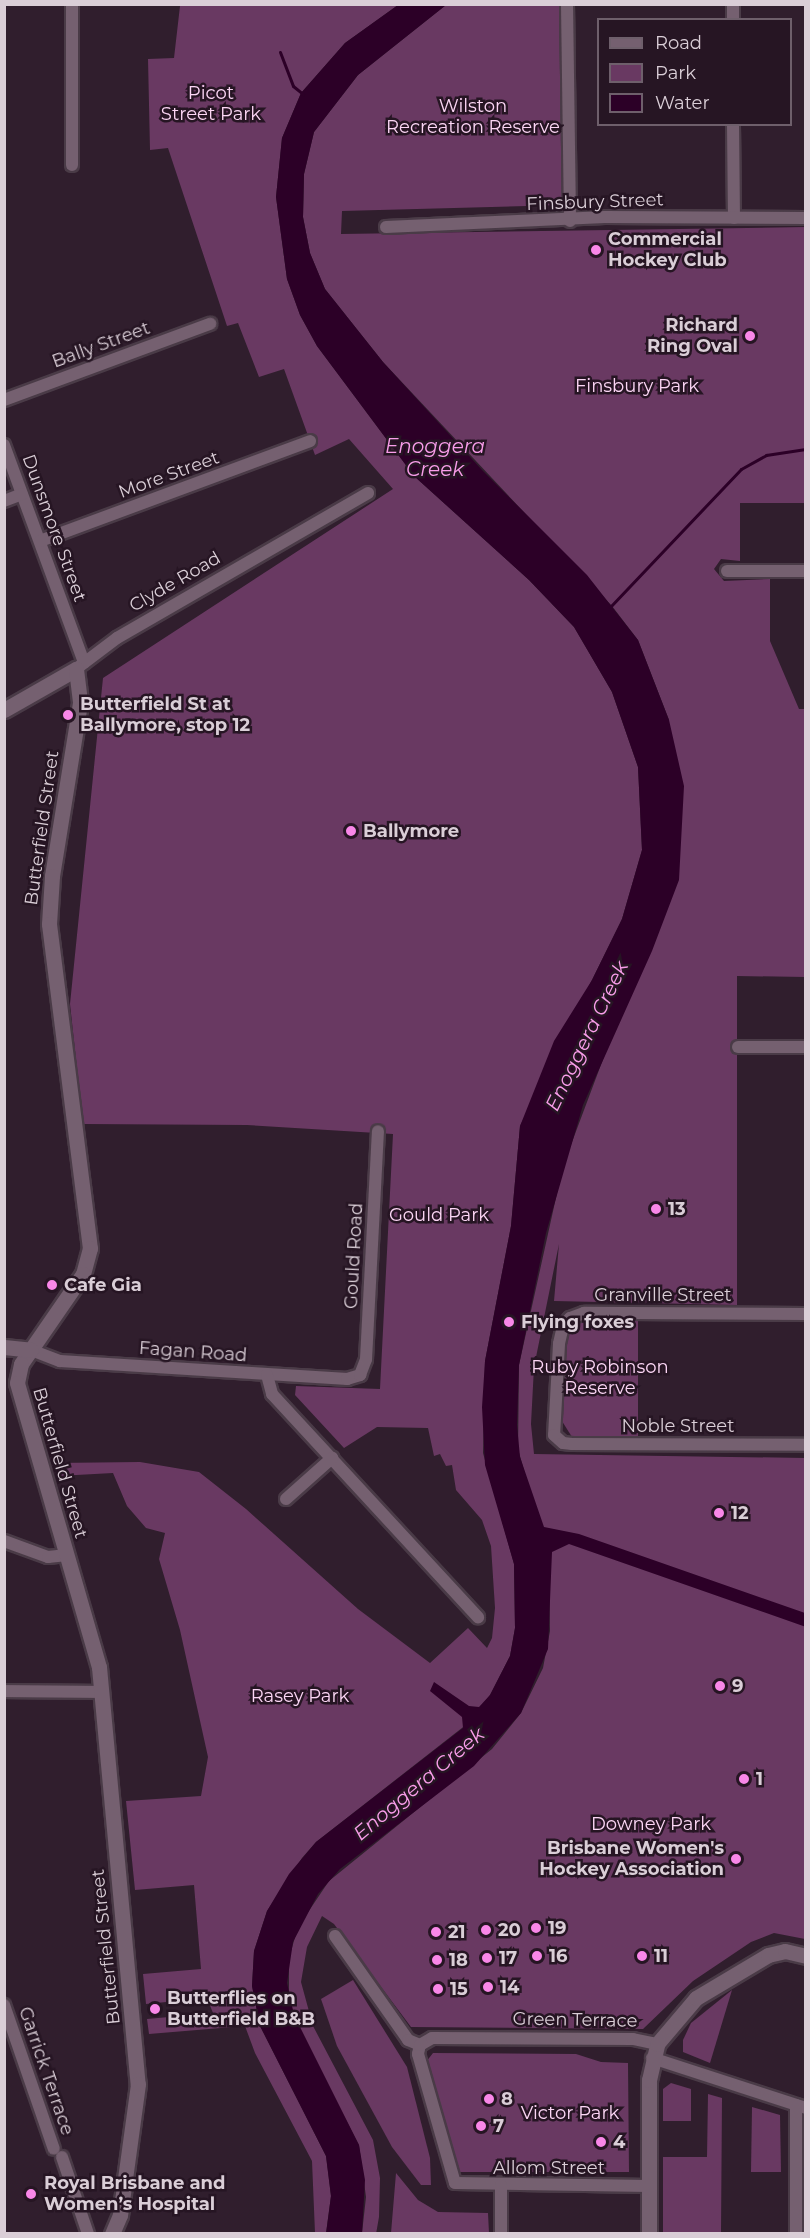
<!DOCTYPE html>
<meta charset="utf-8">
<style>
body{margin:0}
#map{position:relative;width:810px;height:2238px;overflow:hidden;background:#301e2d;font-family:Montserrat,sans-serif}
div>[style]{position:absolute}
.green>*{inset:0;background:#693962}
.water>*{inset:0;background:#2c0027}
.stream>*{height:3px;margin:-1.5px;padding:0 1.5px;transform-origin:1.5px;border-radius:1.5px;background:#2c0027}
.roads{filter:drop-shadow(2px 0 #4a3b47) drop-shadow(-2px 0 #4a3b47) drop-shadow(0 2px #4a3b47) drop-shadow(0 -2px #4a3b47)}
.street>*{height:12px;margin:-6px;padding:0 6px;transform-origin:6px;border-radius:6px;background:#756070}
.secondary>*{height:15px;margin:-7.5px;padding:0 7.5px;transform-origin:7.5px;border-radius:7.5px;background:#756070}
.dots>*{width:16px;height:16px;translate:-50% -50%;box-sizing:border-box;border:3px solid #261523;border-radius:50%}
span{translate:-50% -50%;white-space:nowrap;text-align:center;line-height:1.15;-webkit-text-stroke:5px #261523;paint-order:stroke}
.park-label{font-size:18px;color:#fcd6f5}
.street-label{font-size:18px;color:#daced7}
.poi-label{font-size:18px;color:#daced7;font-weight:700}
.left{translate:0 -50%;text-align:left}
.right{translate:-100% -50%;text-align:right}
.water-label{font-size:20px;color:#f99dea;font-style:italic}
.frame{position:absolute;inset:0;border:6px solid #daced7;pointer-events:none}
.legend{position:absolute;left:597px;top:18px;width:195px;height:108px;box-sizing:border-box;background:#261523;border:2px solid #6e5f6b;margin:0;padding:8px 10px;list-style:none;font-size:18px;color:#daced7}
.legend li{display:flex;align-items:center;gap:12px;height:30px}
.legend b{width:30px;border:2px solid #6e5f6b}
</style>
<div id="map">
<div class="green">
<div style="clip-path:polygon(446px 5px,562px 5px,564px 205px,342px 211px,341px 234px,806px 227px,805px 503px,740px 503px,740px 561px,721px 559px,714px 569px,724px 581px,770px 579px,770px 641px,799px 709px,806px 709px,805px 977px,737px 976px,737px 1305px,554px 1301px,559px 1244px,534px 1367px,531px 1424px,534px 1454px,805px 1458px,805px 1939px,774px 1933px,751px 1942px,693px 1981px,643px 2029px,411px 2027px,334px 1924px,322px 1916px,307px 1947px,301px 1982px,313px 2026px,373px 2140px,380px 2178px,379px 2217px,376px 2234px,362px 2233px,366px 2197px,359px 2145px,300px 2032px,289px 1999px,289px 1958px,298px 1927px,329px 1881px,492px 1749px,521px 1713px,543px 1668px,550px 1631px,549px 1559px,518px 1449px,519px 1365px,563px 1166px,614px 1030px,669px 720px,638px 640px,612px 606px,383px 362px,325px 289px,310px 253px,303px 217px,304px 174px,314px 132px,358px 75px)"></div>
<div style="clip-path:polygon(180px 6px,398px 5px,345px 43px,301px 93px,282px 138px,276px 197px,287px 279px,300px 315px,317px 346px,414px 476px,529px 580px,574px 627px,612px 692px,638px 767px,642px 850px,622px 919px,520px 1126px,511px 1226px,485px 1361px,483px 1453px,514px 1564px,515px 1628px,510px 1656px,490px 1695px,467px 1724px,316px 1842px,302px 1858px,267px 1911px,254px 1951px,252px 1986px,260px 2026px,326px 2156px,331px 2196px,326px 2233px,315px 2233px,312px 2161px,255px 2053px,245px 2026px,149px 2034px,147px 2019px,213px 2013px,207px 1998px,146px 2004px,143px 1974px,201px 1969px,194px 1885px,135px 1890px,126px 1801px,201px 1796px,208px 1757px,180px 1630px,159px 1559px,165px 1533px,146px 1528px,127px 1506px,113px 1473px,58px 1476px,54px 1463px,140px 1462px,199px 1472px,246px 1509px,358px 1609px,430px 1663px,468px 1628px,487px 1648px,492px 1638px,495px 1608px,491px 1546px,482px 1520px,456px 1490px,452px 1465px,446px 1466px,440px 1454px,434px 1456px,428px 1428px,377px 1427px,344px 1448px,295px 1395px,296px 1386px,380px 1389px,393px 1134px,247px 1125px,83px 1124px,70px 1004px,103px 678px,393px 489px,349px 439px,315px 455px,284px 369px,259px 377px,238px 323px,227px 326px,168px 148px,150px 150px,148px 59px,174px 58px)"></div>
<div style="clip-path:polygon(638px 1321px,638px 1439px,572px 1437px,560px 1418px,567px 1331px,579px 1322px)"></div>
<div style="clip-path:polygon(353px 1980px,407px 2067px,430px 2158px,431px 2185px,421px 2185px,392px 2147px,337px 2046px,321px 1999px)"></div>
<div style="clip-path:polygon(732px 1990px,710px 2063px,683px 2052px,683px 2040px,691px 2023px)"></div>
<div style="clip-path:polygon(433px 2053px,576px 2054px,601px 2062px,628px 2063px,629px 2172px,460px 2172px,453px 2168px,426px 2062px)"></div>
<div style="clip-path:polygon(671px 2083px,691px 2089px,691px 2121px,663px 2121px,663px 2089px)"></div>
<div style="clip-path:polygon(708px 2094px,722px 2098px,721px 2233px,663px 2233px,663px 2157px,707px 2157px)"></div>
<div style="clip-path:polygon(752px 2107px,780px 2115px,781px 2172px,751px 2172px)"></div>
<div style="clip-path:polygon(396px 2173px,418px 2200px,438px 2212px,488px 2213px,489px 2233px,391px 2233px)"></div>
</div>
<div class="water">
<div style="clip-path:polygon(398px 5px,446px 5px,358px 75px,314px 132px,304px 174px,303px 217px,310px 253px,325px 289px,383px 362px,482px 470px,587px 575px,638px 640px,669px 720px,684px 786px,679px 880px,652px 951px,583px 1105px,546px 1233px,519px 1365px,517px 1425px,520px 1457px,544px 1527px,579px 1534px,805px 1613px,806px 1627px,569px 1544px,552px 1552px,548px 1649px,521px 1713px,474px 1766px,340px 1869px,318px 1894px,293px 1942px,287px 1983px,294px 2015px,359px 2145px,365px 2180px,362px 2233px,326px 2234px,331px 2196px,326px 2156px,260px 2026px,252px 1986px,254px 1951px,267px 1911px,289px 1874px,316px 1842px,463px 1728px,462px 1717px,430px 1691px,434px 1682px,469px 1706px,479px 1707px,490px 1695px,510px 1656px,515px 1628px,514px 1564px,485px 1465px,482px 1407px,485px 1361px,511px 1226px,520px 1126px,554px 1041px,592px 980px,622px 919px,642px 850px,638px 767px,612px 692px,574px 627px,529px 580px,414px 476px,317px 346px,300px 315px,287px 279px,276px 197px,282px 138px,301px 93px,345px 43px)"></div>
</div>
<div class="stream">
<div style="left:280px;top:52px;width:36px;rotate:69deg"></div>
<div style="left:293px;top:86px;width:13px;rotate:39deg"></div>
<div style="left:610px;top:607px;width:190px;rotate:-46.5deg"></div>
<div style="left:741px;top:469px;width:29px;rotate:-29deg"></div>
<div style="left:766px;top:455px;width:40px;rotate:-8.5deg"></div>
</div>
<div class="roads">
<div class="street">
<div style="left:72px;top:4px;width:161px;rotate:90deg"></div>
<div style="left:567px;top:4px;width:217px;rotate:89.2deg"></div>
<div style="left:733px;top:4px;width:16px;rotate:90deg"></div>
<div style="left:733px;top:124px;width:94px;rotate:89.4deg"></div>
<div style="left:386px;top:227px;width:219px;rotate:-2.6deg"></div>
<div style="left:605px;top:217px;width:201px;rotate:0.3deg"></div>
<div style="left:4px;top:400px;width:220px;rotate:-20.3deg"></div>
<div style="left:4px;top:445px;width:232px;rotate:69.8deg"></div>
<div style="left:4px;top:501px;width:19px;rotate:-21deg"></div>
<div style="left:40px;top:541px;width:288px;rotate:-20.3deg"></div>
<div style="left:727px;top:571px;width:79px"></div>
<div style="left:76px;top:669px;width:51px;rotate:-37.1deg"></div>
<div style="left:117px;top:638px;width:290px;rotate:-30deg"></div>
<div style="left:738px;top:1047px;width:68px"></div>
<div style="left:806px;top:1314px;width:222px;rotate:-179.7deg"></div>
<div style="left:584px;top:1313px;width:15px;rotate:160deg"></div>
<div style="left:570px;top:1318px;width:11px;rotate:131deg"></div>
<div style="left:563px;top:1326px;width:18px;rotate:103deg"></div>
<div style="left:559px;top:1344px;width:91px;rotate:93.1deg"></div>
<div style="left:554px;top:1435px;width:12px;rotate:42deg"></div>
<div style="left:563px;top:1443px;width:9px;rotate:6deg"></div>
<div style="left:572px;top:1444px;width:234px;rotate:0.2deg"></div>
<div style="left:31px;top:1350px;width:31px;rotate:21deg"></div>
<div style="left:60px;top:1361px;width:288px;rotate:3.6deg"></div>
<div style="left:347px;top:1379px;width:14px;rotate:-17deg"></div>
<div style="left:360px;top:1375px;width:17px;rotate:-69deg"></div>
<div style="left:366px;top:1359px;width:228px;rotate:-87deg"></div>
<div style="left:267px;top:1375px;width:20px;rotate:75deg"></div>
<div style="left:272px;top:1394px;width:304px;rotate:47.3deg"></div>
<div style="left:286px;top:1499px;width:62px;rotate:-41.7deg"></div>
<div style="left:4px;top:1541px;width:47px;rotate:20deg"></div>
<div style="left:48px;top:1557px;width:19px;rotate:-6deg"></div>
<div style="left:4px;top:1691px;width:97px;rotate:0.6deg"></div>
<div style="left:335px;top:1936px;width:127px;rotate:54.9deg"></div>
<div style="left:408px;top:2040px;width:13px;rotate:23deg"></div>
<div style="left:4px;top:2005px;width:152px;rotate:70.9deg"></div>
<div style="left:420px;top:2045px;width:9px;rotate:103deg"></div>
<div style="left:418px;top:2054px;width:134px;rotate:74deg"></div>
<div style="left:455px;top:2183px;width:194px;rotate:0.9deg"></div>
<div style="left:420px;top:2045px;width:14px;rotate:-30deg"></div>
<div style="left:432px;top:2038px;width:201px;rotate:0.3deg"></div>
<div style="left:633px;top:2039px;width:25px;rotate:12deg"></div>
<div style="left:652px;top:2058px;width:162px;rotate:18deg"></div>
<div style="left:796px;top:2105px;width:129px;rotate:90deg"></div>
<div style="left:62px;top:2157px;width:81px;rotate:71.3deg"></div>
<div style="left:501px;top:2234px;width:49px;rotate:-90deg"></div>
</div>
<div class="secondary">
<div style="left:4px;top:710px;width:83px;rotate:-29.7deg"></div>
<div style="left:76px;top:669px;width:34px;rotate:83deg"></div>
<div style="left:80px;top:703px;width:175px;rotate:99.2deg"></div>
<div style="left:52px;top:876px;width:48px;rotate:93.6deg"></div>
<div style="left:49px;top:924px;width:327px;rotate:82.8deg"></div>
<div style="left:90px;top:1248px;width:27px;rotate:105deg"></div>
<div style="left:83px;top:1274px;width:109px;rotate:124.6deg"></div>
<div style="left:21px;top:1364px;width:19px;rotate:102deg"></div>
<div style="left:17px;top:1383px;width:296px;rotate:73.9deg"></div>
<div style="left:99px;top:1667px;width:419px;rotate:84.7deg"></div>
<div style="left:138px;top:2084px;width:132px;rotate:97.8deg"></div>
<div style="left:120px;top:2215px;width:21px;rotate:113deg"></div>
<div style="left:4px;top:1347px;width:27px;rotate:6deg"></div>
<div style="left:649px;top:2234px;width:154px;rotate:-90deg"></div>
<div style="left:649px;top:2080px;width:37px;rotate:-77deg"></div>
<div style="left:657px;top:2044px;width:60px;rotate:-49.7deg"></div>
<div style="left:696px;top:1998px;width:84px;rotate:-30.8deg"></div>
<div style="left:768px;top:1955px;width:17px;rotate:-13deg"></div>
<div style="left:785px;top:1951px;width:22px;rotate:13deg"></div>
</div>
</div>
<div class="dots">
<div style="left:596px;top:250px;background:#f987e8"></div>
<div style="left:750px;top:336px;background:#f987e8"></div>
<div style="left:68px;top:715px;background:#f987e8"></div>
<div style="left:351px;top:831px;background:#f987e8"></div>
<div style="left:656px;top:1209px;background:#f987e8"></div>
<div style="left:52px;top:1285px;background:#f987e8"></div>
<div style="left:509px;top:1322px;background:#f987e8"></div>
<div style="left:719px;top:1513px;background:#f987e8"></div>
<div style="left:720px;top:1686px;background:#f987e8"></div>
<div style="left:744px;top:1779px;background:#f987e8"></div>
<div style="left:736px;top:1859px;background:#f987e8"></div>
<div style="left:536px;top:1928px;background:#f987e8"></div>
<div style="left:486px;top:1930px;background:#f987e8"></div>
<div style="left:436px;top:1932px;background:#f987e8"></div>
<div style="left:537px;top:1956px;background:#f987e8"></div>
<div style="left:642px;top:1956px;background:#f987e8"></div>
<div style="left:487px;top:1958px;background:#f987e8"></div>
<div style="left:437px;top:1960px;background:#f987e8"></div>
<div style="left:488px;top:1987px;background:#f987e8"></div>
<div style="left:438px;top:1989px;background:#f987e8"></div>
<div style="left:155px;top:2009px;background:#f987e8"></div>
<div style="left:489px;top:2099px;background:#f987e8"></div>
<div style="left:481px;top:2126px;background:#f987e8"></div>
<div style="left:601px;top:2142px;background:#f987e8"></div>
<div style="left:31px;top:2194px;background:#f987e8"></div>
</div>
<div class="park-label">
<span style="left:211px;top:104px">Picot<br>Street Park</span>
<span style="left:473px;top:117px">Wilston<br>Recreation Reserve</span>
<span style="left:637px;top:386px">Finsbury Park</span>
<span style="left:439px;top:1215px">Gould Park</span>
<span style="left:600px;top:1378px">Ruby Robinson<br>Reserve</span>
<span style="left:300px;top:1696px">Rasey Park</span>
<span style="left:651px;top:1824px">Downey Park</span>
<span style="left:570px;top:2113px">Victor Park</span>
</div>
<div class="street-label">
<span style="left:595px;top:202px;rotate:-2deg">Finsbury Street</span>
<span style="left:101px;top:345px;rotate:-20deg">Bally Street</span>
<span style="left:169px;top:475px;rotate:-20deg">More Street</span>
<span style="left:54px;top:528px;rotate:70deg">Dunsmore Street</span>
<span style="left:175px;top:582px;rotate:-30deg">Clyde Road</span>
<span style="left:42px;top:828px;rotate:-82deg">Butterfield Street</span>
<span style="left:354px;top:1256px;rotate:-87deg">Gould Road</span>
<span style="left:663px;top:1295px">Granville Street</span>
<span style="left:193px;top:1352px;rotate:4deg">Fagan Road</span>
<span style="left:678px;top:1426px">Noble Street</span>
<span style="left:60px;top:1463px;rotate:74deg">Butterfield Street</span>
<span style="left:106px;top:1947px;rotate:-96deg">Butterfield Street</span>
<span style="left:575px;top:2020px;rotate:1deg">Green Terrace</span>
<span style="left:46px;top:2071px;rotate:71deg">Garrick Terrace</span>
<span style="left:549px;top:2168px">Allom Street</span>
</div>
<div class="poi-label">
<span class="left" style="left:608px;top:250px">Commercial<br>Hockey Club</span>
<span class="right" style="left:738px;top:336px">Richard<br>Ring Oval</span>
<span class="left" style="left:80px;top:715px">Butterfield St at<br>Ballymore, stop 12</span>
<span class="left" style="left:363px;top:831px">Ballymore</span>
<span class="left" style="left:668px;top:1209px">13</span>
<span class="left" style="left:64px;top:1285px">Cafe Gia</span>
<span class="left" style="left:521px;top:1322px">Flying foxes</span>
<span class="left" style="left:731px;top:1513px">12</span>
<span class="left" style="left:732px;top:1686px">9</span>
<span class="left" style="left:756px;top:1779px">1</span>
<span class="right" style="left:724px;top:1859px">Brisbane Women's<br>Hockey Association</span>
<span class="left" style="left:548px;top:1928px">19</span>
<span class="left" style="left:498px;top:1930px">20</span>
<span class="left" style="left:448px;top:1932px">21</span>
<span class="left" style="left:549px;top:1956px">16</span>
<span class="left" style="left:654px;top:1956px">11</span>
<span class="left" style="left:499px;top:1958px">17</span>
<span class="left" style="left:449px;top:1960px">18</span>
<span class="left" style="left:500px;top:1987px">14</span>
<span class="left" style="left:450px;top:1989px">15</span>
<span class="left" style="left:167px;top:2009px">Butterflies on<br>Butterfield B&amp;B</span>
<span class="left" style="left:501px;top:2099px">8</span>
<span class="left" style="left:493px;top:2126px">7</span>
<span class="left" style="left:613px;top:2142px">4</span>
<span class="left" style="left:44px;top:2194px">Royal Brisbane and<br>Women’s Hospital</span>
</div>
<div class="water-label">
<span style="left:435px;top:458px">Enoggera<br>Creek</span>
<span style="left:587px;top:1036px;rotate:-64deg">Enoggera Creek</span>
<span style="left:419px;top:1784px;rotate:-40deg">Enoggera Creek</span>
</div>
<div class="frame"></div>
<ul class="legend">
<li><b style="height:8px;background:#756070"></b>Road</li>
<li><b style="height:16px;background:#693962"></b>Park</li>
<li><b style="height:16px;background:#2c0027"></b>Water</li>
</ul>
</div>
